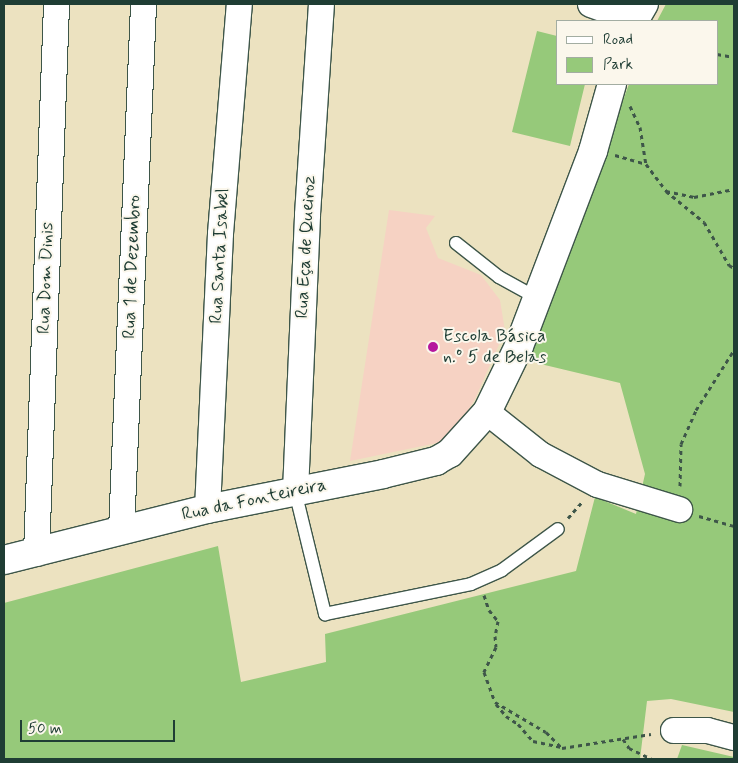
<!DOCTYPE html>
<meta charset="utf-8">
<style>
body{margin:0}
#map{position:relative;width:738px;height:763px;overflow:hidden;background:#ece2c0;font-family:Mynerve,sans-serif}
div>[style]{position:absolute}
.built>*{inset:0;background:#f6d2c3}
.green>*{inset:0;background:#96c97a}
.path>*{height:3px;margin-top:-1.5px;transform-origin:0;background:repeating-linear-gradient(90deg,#3e5649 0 4px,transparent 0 8px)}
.roads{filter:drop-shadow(1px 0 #3e5649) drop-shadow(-1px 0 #3e5649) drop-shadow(0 1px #3e5649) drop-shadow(0 -1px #3e5649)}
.service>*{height:12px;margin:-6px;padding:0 6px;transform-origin:6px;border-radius:6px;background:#fff}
.minor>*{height:25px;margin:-12.5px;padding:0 12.5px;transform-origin:12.5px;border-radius:12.5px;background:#fff}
.tertiary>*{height:28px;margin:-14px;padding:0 14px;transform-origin:14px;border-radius:14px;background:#fff}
.dots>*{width:14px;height:14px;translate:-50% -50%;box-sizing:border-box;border:2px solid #fbf7ec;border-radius:50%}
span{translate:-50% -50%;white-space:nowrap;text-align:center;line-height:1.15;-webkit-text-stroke:4px #fbf7ec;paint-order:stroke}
.street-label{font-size:18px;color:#1f3d34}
.poi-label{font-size:18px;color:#1f3d34}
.left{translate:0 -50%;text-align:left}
.frame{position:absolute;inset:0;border:5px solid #1f3d34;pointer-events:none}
.legend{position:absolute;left:556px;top:20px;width:162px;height:65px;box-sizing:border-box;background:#fbf7ec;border:1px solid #a3ada2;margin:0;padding:6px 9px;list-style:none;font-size:15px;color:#1f3d34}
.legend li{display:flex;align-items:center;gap:10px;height:25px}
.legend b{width:25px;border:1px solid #a3ada2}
.scale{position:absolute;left:20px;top:720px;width:155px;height:22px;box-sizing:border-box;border:2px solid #1f3d34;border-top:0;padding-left:6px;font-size:15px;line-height:18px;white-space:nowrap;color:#1f3d34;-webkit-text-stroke:4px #fbf7ec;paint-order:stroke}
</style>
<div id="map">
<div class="built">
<div style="clip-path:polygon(389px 210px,435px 216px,426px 228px,438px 258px,481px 275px,500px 300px,505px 331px,475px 399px,457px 429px,437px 443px,350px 461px)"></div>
</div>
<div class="green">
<div style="clip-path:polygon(666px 4px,734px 4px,734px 712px,671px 699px,647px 701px,640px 759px,4px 759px,4px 603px,218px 546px,241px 682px,326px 662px,325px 634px,576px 571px,595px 497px,636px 514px,645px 474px,620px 383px,528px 361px,629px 84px,717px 84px,717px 21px,657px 21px)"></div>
<div style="clip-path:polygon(537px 31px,557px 36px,557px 84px,585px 84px,570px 146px,512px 132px)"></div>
<div style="clip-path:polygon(682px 745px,734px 757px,734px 759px,677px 759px)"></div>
</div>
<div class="path">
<div style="left:717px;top:54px;width:17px;rotate:10deg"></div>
<div style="left:630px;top:106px;width:23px;rotate:65deg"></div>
<div style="left:640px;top:127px;width:37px;rotate:81deg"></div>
<div style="left:646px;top:164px;width:34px;rotate:53deg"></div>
<div style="left:666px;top:191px;width:49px;rotate:39.2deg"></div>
<div style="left:704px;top:222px;width:50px;rotate:59.8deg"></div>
<div style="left:729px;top:265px;width:6px;rotate:31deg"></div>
<div style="left:615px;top:155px;width:32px;rotate:16deg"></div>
<div style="left:666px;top:191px;width:29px;rotate:12deg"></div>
<div style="left:694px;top:197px;width:41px;rotate:-11.3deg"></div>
<div style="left:680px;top:486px;width:42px;rotate:-88.6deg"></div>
<div style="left:681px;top:444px;width:37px;rotate:-66deg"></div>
<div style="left:696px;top:410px;width:71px;rotate:-57.7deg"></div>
<div style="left:699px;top:516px;width:36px;rotate:16deg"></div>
<div style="left:568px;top:518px;width:21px;rotate:-49deg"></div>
<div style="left:484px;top:595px;width:16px;rotate:72deg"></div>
<div style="left:489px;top:610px;width:14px;rotate:51deg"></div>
<div style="left:498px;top:621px;width:15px;rotate:101deg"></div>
<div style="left:495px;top:636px;width:11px;rotate:85deg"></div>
<div style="left:496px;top:647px;width:28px;rotate:116deg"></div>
<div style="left:484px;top:672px;width:32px;rotate:70deg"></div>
<div style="left:495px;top:702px;width:59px;rotate:30.5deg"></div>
<div style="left:546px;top:732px;width:23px;rotate:45deg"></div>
<div style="left:562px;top:748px;width:90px;rotate:-8.9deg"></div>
<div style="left:496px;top:704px;width:16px;rotate:50deg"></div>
<div style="left:506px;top:716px;width:14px;rotate:34deg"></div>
<div style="left:518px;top:724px;width:23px;rotate:49deg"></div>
<div style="left:533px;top:741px;width:29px;rotate:12deg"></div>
<div style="left:623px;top:739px;width:11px;rotate:56deg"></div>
<div style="left:629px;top:748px;width:25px;rotate:26deg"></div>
</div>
<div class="roads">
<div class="service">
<div style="left:456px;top:243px;width:55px;rotate:38.3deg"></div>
<div style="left:499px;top:277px;width:43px;rotate:28.9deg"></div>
<div style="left:295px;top:491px;width:127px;rotate:76.3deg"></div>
<div style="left:325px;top:614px;width:149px;rotate:-11.6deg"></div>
<div style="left:471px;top:584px;width:34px;rotate:-24deg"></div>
<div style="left:502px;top:570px;width:69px;rotate:-36.2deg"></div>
</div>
<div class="minor">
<div style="left:590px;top:4px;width:48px;rotate:19.6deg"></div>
<div style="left:487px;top:412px;width:68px;rotate:38.4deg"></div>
<div style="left:540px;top:454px;width:64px;rotate:27.8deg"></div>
<div style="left:597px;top:484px;width:86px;rotate:17deg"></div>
<div style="left:295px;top:491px;width:277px;rotate:-87.5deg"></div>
<div style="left:307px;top:214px;width:210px;rotate:-86.2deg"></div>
<div style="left:207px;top:509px;width:276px;rotate:-87.3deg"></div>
<div style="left:220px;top:233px;width:230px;rotate:-85.3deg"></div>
<div style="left:121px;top:530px;width:526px;rotate:-87.6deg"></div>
<div style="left:36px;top:553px;width:549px;rotate:-87.91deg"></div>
<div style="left:673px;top:730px;width:34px"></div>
<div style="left:707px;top:730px;width:28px;rotate:15deg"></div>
</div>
<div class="tertiary">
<div style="left:634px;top:21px;width:20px;rotate:-60deg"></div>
<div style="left:4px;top:560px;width:209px;rotate:-14.1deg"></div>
<div style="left:207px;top:509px;width:179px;rotate:-11.2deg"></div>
<div style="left:383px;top:474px;width:55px;rotate:-13.8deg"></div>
<div style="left:436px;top:461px;width:16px;rotate:-30deg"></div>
<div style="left:450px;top:453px;width:55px;rotate:-47.9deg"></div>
<div style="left:487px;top:412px;width:73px;rotate:-64.1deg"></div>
<div style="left:519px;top:346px;width:209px;rotate:-69.2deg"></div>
<div style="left:593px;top:151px;width:70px;rotate:-74.2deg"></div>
</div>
</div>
<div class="dots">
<div style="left:433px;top:347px;background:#b5179e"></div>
</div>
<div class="street-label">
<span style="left:306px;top:247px;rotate:-87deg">Rua Eça de Queiroz</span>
<span style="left:220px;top:256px;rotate:-87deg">Rua Santa Isabel</span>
<span style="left:132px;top:267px;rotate:-88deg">Rua 1 de Dezembro</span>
<span style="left:46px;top:278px;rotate:-88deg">Rua Dom Dinis</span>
<span style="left:254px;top:500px;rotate:-12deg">Rua da Fonteireira</span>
</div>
<div class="poi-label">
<span class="left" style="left:443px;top:347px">Escola Básica<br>n.º 5 de Belas</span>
</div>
<div class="frame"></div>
<ul class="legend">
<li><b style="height:6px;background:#fff"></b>Road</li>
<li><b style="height:14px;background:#96c97a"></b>Park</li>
</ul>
<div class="scale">50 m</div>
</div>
